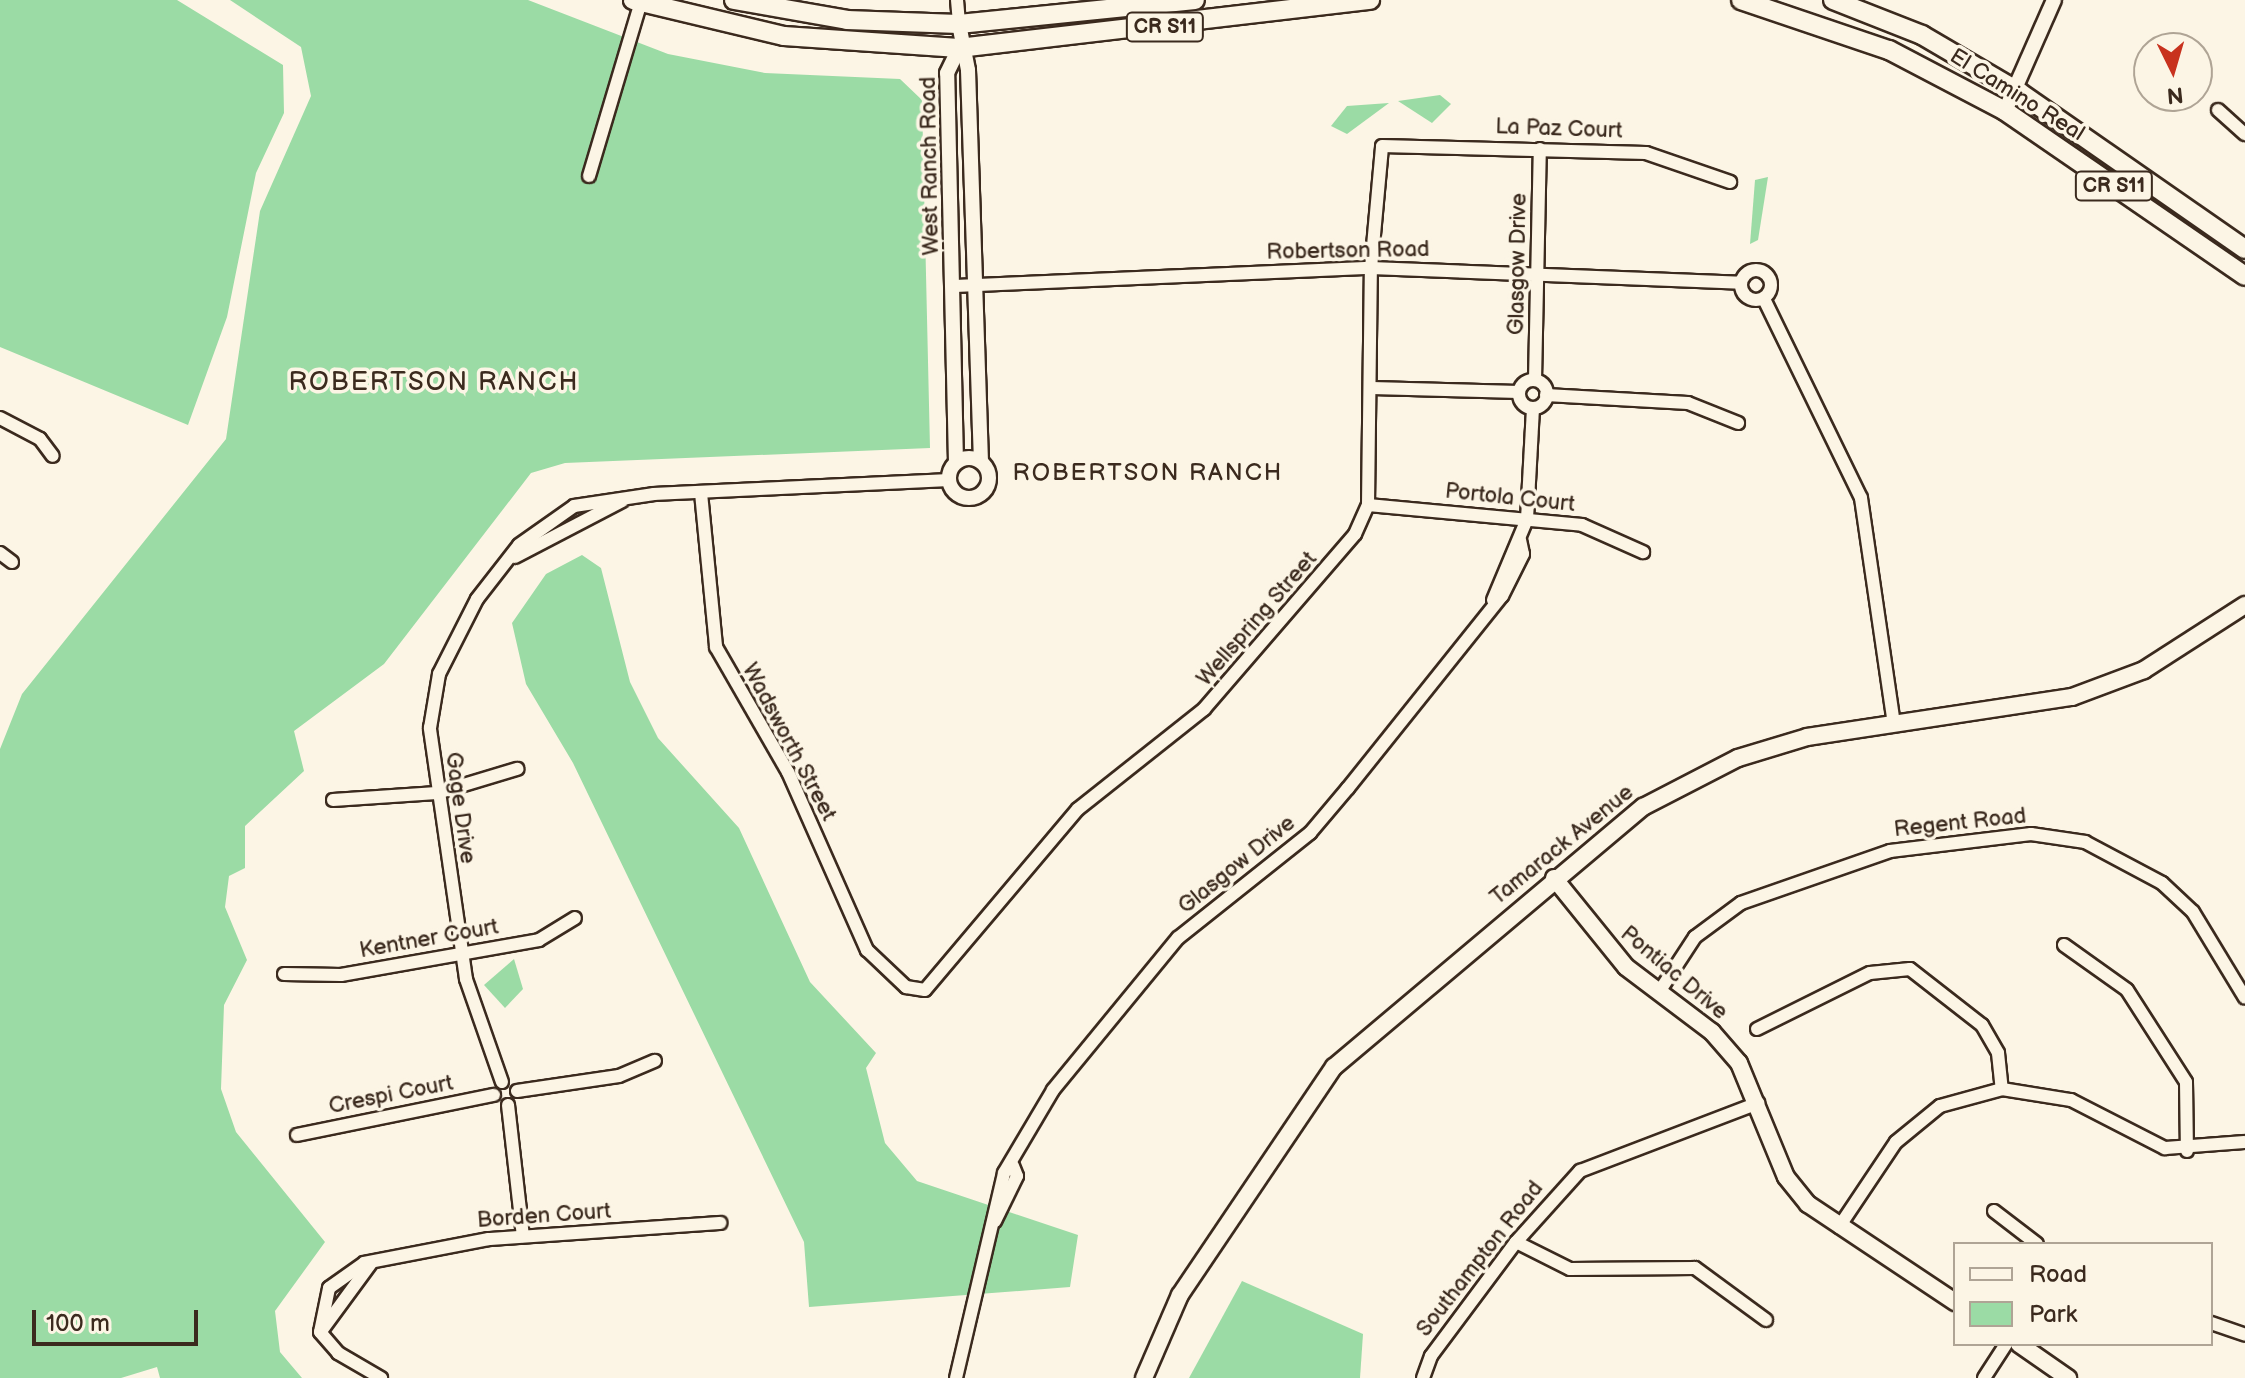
<!DOCTYPE html>
<style>
body{margin:0}
#map{position:relative;width:2245px;height:1378px;overflow:hidden;background:#fcf5e5;font-family:"Balsamiq Sans",sans-serif}
div>[style]{position:absolute}
.green>*{inset:0;background:#9bdba5}
.roads{filter:drop-shadow(2px 0 #3b2a1e) drop-shadow(-2px 0 #3b2a1e) drop-shadow(0 2px #3b2a1e) drop-shadow(0 -2px #3b2a1e)}
.minor>*{height:12px;margin:-6px;padding:0 6px;transform-origin:6px;border-radius:6px;background:#fcf5e5}
.minor>.ring{margin:-6px;padding:0;box-sizing:content-box;background:none;border:12px solid #fcf5e5;border-radius:50%}
.tertiary>*{height:14px;margin:-7px;padding:0 7px;transform-origin:7px;border-radius:7px;background:#fcf5e5}
.tertiary>.ring{margin:-7px;padding:0;box-sizing:content-box;background:none;border:14px solid #fcf5e5;border-radius:50%}
.secondary>*{height:16px;margin:-8px;padding:0 8px;transform-origin:8px;border-radius:8px;background:#fcf5e5}
.primary>*{height:18px;margin:-9px;padding:0 9px;transform-origin:9px;border-radius:9px;background:#fcf5e5}
span{translate:-50% -50%;white-space:nowrap;text-align:center;line-height:1.15;-webkit-text-stroke:7px #fcf5e5;paint-order:stroke}
.shield-label span{padding:2px 6px;background:#fcf5e5;border:2px solid;border-radius:6px;-webkit-text-stroke-width:0}
.shield-label{font-size:20px;color:#3b2a1e;font-weight:700}
.street-label{font-size:22px;color:#3b2a1e}
.neighbourhood-label{font-size:24px;color:#3b2a1e;letter-spacing:2px}
.quarter-label{font-size:26px;color:#3b2a1e;letter-spacing:2px}
.legend{position:absolute;left:1953px;top:1242px;width:260px;height:104px;box-sizing:border-box;background:#fcf5e5;border:2px solid #afa495;margin:0;padding:10px 14px;list-style:none;font-size:24px;color:#3b2a1e}
.legend li{display:flex;align-items:center;gap:16px;height:40px}
.legend b{width:40px;border:2px solid #afa495}
.north{position:absolute;left:2133px;top:32px;width:80px;height:80px;box-sizing:border-box;background:#fcf5e5;border:2px solid #afa495;border-radius:50%;rotate:175deg;font-size:22px;font-weight:700;line-height:32px;text-align:center;color:#3b2a1e}
.north::after{content:'';display:block;margin:auto;width:28px;height:36px;background:#c8321e;clip-path:polygon(50% 0,100% 100%,50% 72%,0 100%)}
.scale{position:absolute;left:32px;top:1310px;width:166px;height:36px;box-sizing:border-box;border:4px solid #3b2a1e;border-top:0;padding-left:10px;font-size:24px;line-height:28px;white-space:nowrap;color:#3b2a1e;-webkit-text-stroke:6px #fcf5e5;paint-order:stroke}
</style>
<div id="map">
<div class="green">
<div style="clip-path:polygon(0 0,177px 0,283px 65px,284px 113px,256px 173px,227px 317px,188px 425px,0 347px)"></div>
<div style="clip-path:polygon(230px 0,528px 0,668px 54px,765px 73px,900px 79px,922px 100px,930px 448px,565px 463px,531px 473px,384px 664px,294px 731px,304px 771px,245px 826px,245px 868px,229px 876px,225px 907px,247px 960px,224px 1005px,221px 1089px,236px 1132px,325px 1242px,275px 1311px,280px 1352px,302px 1378px,160px 1378px,157px 1367px,121px 1378px,0 1378px,0 749px,22px 694px,226px 439px,260px 211px,311px 96px,301px 47px)"></div>
<div style="clip-path:polygon(1440px 95px,1451px 104px,1432px 123px,1398px 101px)"></div>
<div style="clip-path:polygon(1389px 103px,1347px 134px,1331px 126px,1347px 106px)"></div>
<div style="clip-path:polygon(1768px 177px,1758px 240px,1750px 244px,1755px 180px)"></div>
<div style="clip-path:polygon(582px 555px,601px 568px,630px 682px,658px 738px,739px 828px,810px 982px,876px 1053px,866px 1068px,885px 1143px,917px 1181px,1078px 1235px,1070px 1287px,809px 1307px,804px 1242px,573px 763px,526px 684px,512px 623px,546px 574px)"></div>
<div style="clip-path:polygon(514px 959px,523px 989px,505px 1008px,484px 985px)"></div>
<div style="clip-path:polygon(1242px 1281px,1363px 1334px,1360px 1378px,1189px 1378px)"></div>
</div>
<div class="roads">
<div class="minor">
<div style="left:957px;top:0;width:24px;rotate:85deg"></div>
<div style="left:2218px;top:110px;width:36px;rotate:42deg"></div>
<div style="left:589px;top:176px;width:182px;rotate:-73.4deg"></div>
<div class="ring" style="left:1741px;top:270px;width:18px;height:18px"></div>
<div style="left:955px;top:286px;width:416px;rotate:-2.5deg"></div>
<div style="left:1371px;top:268px;width:370px;rotate:2.3deg"></div>
<div style="left:1764px;top:299px;width:221px;rotate:64deg"></div>
<div style="left:1861px;top:498px;width:229px;rotate:81.7deg"></div>
<div style="left:1535px;top:380px;width:231px;rotate:-88.8deg"></div>
<div class="ring" style="left:1519px;top:380px;width:16px;height:16px"></div>
<div style="left:1372px;top:388px;width:147px;rotate:1.6deg"></div>
<div style="left:1546px;top:395px;width:142px;rotate:3.2deg"></div>
<div style="left:1688px;top:403px;width:54px;rotate:21.8deg"></div>
<div style="left:0;top:418px;width:45px;rotate:27.7deg"></div>
<div style="left:40px;top:439px;width:21px;rotate:53deg"></div>
<div style="left:701px;top:493px;width:155px;rotate:84.4deg"></div>
<div style="left:716px;top:647px;width:144px;rotate:60.1deg"></div>
<div style="left:788px;top:772px;width:195px;rotate:66.1deg"></div>
<div style="left:867px;top:950px;width:54px;rotate:43.5deg"></div>
<div style="left:906px;top:987px;width:19px;rotate:9deg"></div>
<div style="left:925px;top:990px;width:237px;rotate:-49.8deg"></div>
<div style="left:1078px;top:809px;width:161px;rotate:-38.4deg"></div>
<div style="left:1204px;top:709px;width:231px;rotate:-49.2deg"></div>
<div style="left:1355px;top:534px;width:32px;rotate:-66deg"></div>
<div style="left:1368px;top:505px;width:237px;rotate:-89.3deg"></div>
<div style="left:1371px;top:268px;width:122px;rotate:-84.8deg"></div>
<div style="left:1382px;top:146px;width:264px;rotate:1.5deg"></div>
<div style="left:1646px;top:153px;width:89px;rotate:19deg"></div>
<div style="left:1368px;top:505px;width:215px;rotate:5.3deg"></div>
<div style="left:1582px;top:525px;width:67px;rotate:23.9deg"></div>
<div style="left:0;top:553px;width:15px;rotate:37deg"></div>
<div style="left:515px;top:557px;width:121px;rotate:-27.6deg"></div>
<div style="left:1493px;top:600px;width:88px;rotate:-67.2deg"></div>
<div style="left:1527px;top:519px;width:111px;rotate:-86.9deg"></div>
<div style="left:333px;top:800px;width:104px;rotate:-3.9deg"></div>
<div style="left:437px;top:793px;width:84px;rotate:-16.7deg"></div>
<div style="left:2064px;top:945px;width:77px;rotate:35.5deg"></div>
<div style="left:2127px;top:990px;width:109px;rotate:57.3deg"></div>
<div style="left:2186px;top:1082px;width:69px;rotate:89.2deg"></div>
<div style="left:284px;top:974px;width:57px;rotate:1deg"></div>
<div style="left:341px;top:975px;width:201px;rotate:-10deg"></div>
<div style="left:539px;top:940px;width:42px;rotate:-31.4deg"></div>
<div style="left:1659px;top:992px;width:66px;rotate:-56.8deg"></div>
<div style="left:1695px;top:937px;width:57px;rotate:-36.5deg"></div>
<div style="left:1741px;top:903px;width:158px;rotate:-19.2deg"></div>
<div style="left:1890px;top:851px;width:142px;rotate:-6.9deg"></div>
<div style="left:2031px;top:834px;width:55px;rotate:8.4deg"></div>
<div style="left:2085px;top:842px;width:87px;rotate:28deg"></div>
<div style="left:2162px;top:883px;width:42px;rotate:43.1deg"></div>
<div style="left:2193px;top:912px;width:100px;rotate:58.8deg"></div>
<div style="left:1757px;top:1029px;width:126px;rotate:-26.4deg"></div>
<div style="left:1870px;top:973px;width:40px;rotate:-5.7deg"></div>
<div style="left:1910px;top:969px;width:91px;rotate:37.9deg"></div>
<div style="left:1982px;top:1025px;width:32px;rotate:60deg"></div>
<div style="left:1998px;top:1053px;width:36px;rotate:84deg"></div>
<div style="left:502px;top:1082px;width:109px;rotate:-109.3deg"></div>
<div style="left:466px;top:979px;width:254px;rotate:-98.2deg"></div>
<div style="left:430px;top:728px;width:55px;rotate:-80.5deg"></div>
<div style="left:439px;top:674px;width:84px;rotate:-63.1deg"></div>
<div style="left:477px;top:599px;width:68px;rotate:-52.1deg"></div>
<div style="left:519px;top:545px;width:67px;rotate:-35.3deg"></div>
<div style="left:574px;top:506px;width:81px;rotate:-8.5deg"></div>
<div style="left:654px;top:494px;width:295px;rotate:-2.7deg"></div>
<div style="left:517px;top:1091px;width:103px;rotate:-8.4deg"></div>
<div style="left:619px;top:1076px;width:39px;rotate:-23deg"></div>
<div style="left:508px;top:1105px;width:132px;rotate:83.5deg"></div>
<div style="left:297px;top:1135px;width:201px;rotate:-11.5deg"></div>
<div style="left:1994px;top:1211px;width:54px;rotate:37.5deg"></div>
<div style="left:995px;top:1221px;width:50px;rotate:-63.9deg"></div>
<div style="left:1017px;top:1176px;width:11px;rotate:-112deg"></div>
<div style="left:1839px;top:1227px;width:102px;rotate:-56.2deg"></div>
<div style="left:1896px;top:1142px;width:57px;rotate:-39.3deg"></div>
<div style="left:1940px;top:1106px;width:64px;rotate:-15.3deg"></div>
<div style="left:2002px;top:1089px;width:70px;rotate:9.1deg"></div>
<div style="left:2071px;top:1100px;width:106px;rotate:27.1deg"></div>
<div style="left:2165px;top:1148px;width:80px;rotate:-4.3deg"></div>
<div style="left:1516px;top:1242px;width:60px;rotate:26.6deg"></div>
<div style="left:1570px;top:1269px;width:125px;rotate:-0.5deg"></div>
<div style="left:1695px;top:1268px;width:88px;rotate:36.2deg"></div>
<div style="left:2211px;top:1323px;width:36px;rotate:19deg"></div>
<div style="left:322px;top:1330px;width:84px;rotate:-53.7deg"></div>
<div style="left:320px;top:1332px;width:45px;rotate:-78.4deg"></div>
<div style="left:329px;top:1288px;width:43px;rotate:-35.5deg"></div>
<div style="left:364px;top:1263px;width:127px;rotate:-10.9deg"></div>
<div style="left:489px;top:1239px;width:232px;rotate:-4deg"></div>
<div style="left:320px;top:1332px;width:28px;rotate:49deg"></div>
<div style="left:338px;top:1353px;width:50px;rotate:30.2deg"></div>
<div style="left:956px;top:1378px;width:211px;rotate:-76.8deg"></div>
<div style="left:1004px;top:1173px;width:96px;rotate:-59.4deg"></div>
<div style="left:1053px;top:1090px;width:197px;rotate:-50.6deg"></div>
<div style="left:1178px;top:938px;width:169px;rotate:-38.5deg"></div>
<div style="left:1310px;top:833px;width:59px;rotate:-49.8deg"></div>
<div style="left:1348px;top:788px;width:246px;rotate:-51.3deg"></div>
<div style="left:1502px;top:596px;width:47px;rotate:-63.4deg"></div>
<div style="left:1523px;top:554px;width:14px;rotate:-102deg"></div>
<div style="left:1423px;top:1378px;width:23px;rotate:-70deg"></div>
<div style="left:1431px;top:1356px;width:142px;rotate:-53.3deg"></div>
<div style="left:1516px;top:1242px;width:96px;rotate:-48deg"></div>
<div style="left:1580px;top:1171px;width:191px;rotate:-20.9deg"></div>
<div style="left:1984px;top:1378px;width:40px;rotate:-57.1deg"></div>
</div>
<div class="tertiary">
<div style="left:959px;top:24px;width:47px;rotate:78.9deg"></div>
<div style="left:968px;top:70px;width:391px;rotate:88.1deg"></div>
<div style="left:2005px;top:111px;width:121px;rotate:-66.2deg"></div>
<div class="ring" style="left:949px;top:458px;width:26px;height:26px"></div>
<div style="left:956px;top:462px;width:389px;rotate:-91.3deg"></div>
<div style="left:947px;top:73px;width:28px;rotate:-64deg"></div>
</div>
<div class="secondary">
<div style="left:1554px;top:878px;width:114px;rotate:51deg"></div>
<div style="left:1626px;top:967px;width:108px;rotate:37.1deg"></div>
<div style="left:1712px;top:1032px;width:41px;rotate:48.9deg"></div>
<div style="left:1739px;top:1063px;width:123px;rotate:67.6deg"></div>
<div style="left:1786px;top:1177px;width:35px;rotate:51deg"></div>
<div style="left:1808px;top:1204px;width:177px;rotate:33.7deg"></div>
<div style="left:2019px;top:1344px;width:60px;rotate:34.8deg"></div>
<div style="left:1144px;top:1378px;width:90px;rotate:-66.6deg"></div>
<div style="left:1180px;top:1295px;width:275px;rotate:-56deg"></div>
<div style="left:1334px;top:1067px;width:404px;rotate:-40.1deg"></div>
<div style="left:1643px;top:807px;width:107px;rotate:-27.3deg"></div>
<div style="left:1738px;top:758px;width:72px;rotate:-16.9deg"></div>
<div style="left:1807px;top:737px;width:268px;rotate:-8.6deg"></div>
<div style="left:2072px;top:697px;width:77px;rotate:-20.6deg"></div>
<div style="left:2144px;top:670px;width:120px;rotate:-32.8deg"></div>
</div>
<div class="primary">
<div style="left:633px;top:0;width:155px;rotate:13.4deg"></div>
<div style="left:784px;top:36px;width:175px;rotate:3.9deg"></div>
<div style="left:959px;top:48px;width:414px;rotate:-6.7deg"></div>
<div style="left:734px;top:0;width:115px;rotate:10deg"></div>
<div style="left:847px;top:20px;width:112px;rotate:2deg"></div>
<div style="left:959px;top:24px;width:237px;rotate:-5.8deg"></div>
<div style="left:1741px;top:0;width:156px;rotate:18.7deg"></div>
<div style="left:1889px;top:50px;width:131px;rotate:27.7deg"></div>
<div style="left:2005px;top:111px;width:291px;rotate:34.5deg"></div>
<div style="left:1833px;top:0;width:96px;rotate:21.5deg"></div>
<div style="left:1922px;top:35px;width:113px;rotate:30.4deg"></div>
<div style="left:2019px;top:92px;width:275px;rotate:34.8deg"></div>
</div>
</div>
<div class="shield-label">
<span style="left:1165px;top:27px">CR S11</span>
<span style="left:2114px;top:186px">CR S11</span>
</div>
<div class="street-label">
<span style="left:2017px;top:95px;rotate:32deg">El Camino Real</span>
<span style="left:1559px;top:129px;rotate:2deg">La Paz Court</span>
<span style="left:930px;top:166px;rotate:-91deg">West Ranch Road</span>
<span style="left:1348px;top:251px;rotate:-1deg">Robertson Road</span>
<span style="left:1518px;top:264px;rotate:-89deg">Glasgow Drive</span>
<span style="left:1510px;top:498px;rotate:6deg">Portola Court</span>
<span style="left:1257px;top:619px;rotate:-49deg">Wellspring Street</span>
<span style="left:789px;top:742px;rotate:62deg">Wadsworth Street</span>
<span style="left:460px;top:808px;rotate:82deg">Gage Drive</span>
<span style="left:1960px;top:823px;rotate:-6deg">Regent Road</span>
<span style="left:1562px;top:845px;rotate:-39deg">Tamarack Avenue</span>
<span style="left:1237px;top:865px;rotate:-39deg">Glasgow Drive</span>
<span style="left:429px;top:939px;rotate:-10deg">Kentner Court</span>
<span style="left:1674px;top:973px;rotate:40deg">Pontiac Drive</span>
<span style="left:391px;top:1095px;rotate:-11deg">Crespi Court</span>
<span style="left:544px;top:1216px;rotate:-4deg">Borden Court</span>
<span style="left:1480px;top:1259px;rotate:-52deg">Southampton Road</span>
</div>
<div class="neighbourhood-label">
<span style="left:1148px;top:473px">ROBERTSON RANCH</span>
</div>
<div class="quarter-label">
<span style="left:434px;top:383px">ROBERTSON RANCH</span>
</div>
<ul class="legend">
<li><b style="height:10px;background:#fcf5e5"></b>Road</li>
<li><b style="height:22px;background:#9bdba5"></b>Park</li>
</ul>
<div class="north">N</div>
<div class="scale">100 m</div>
</div>
